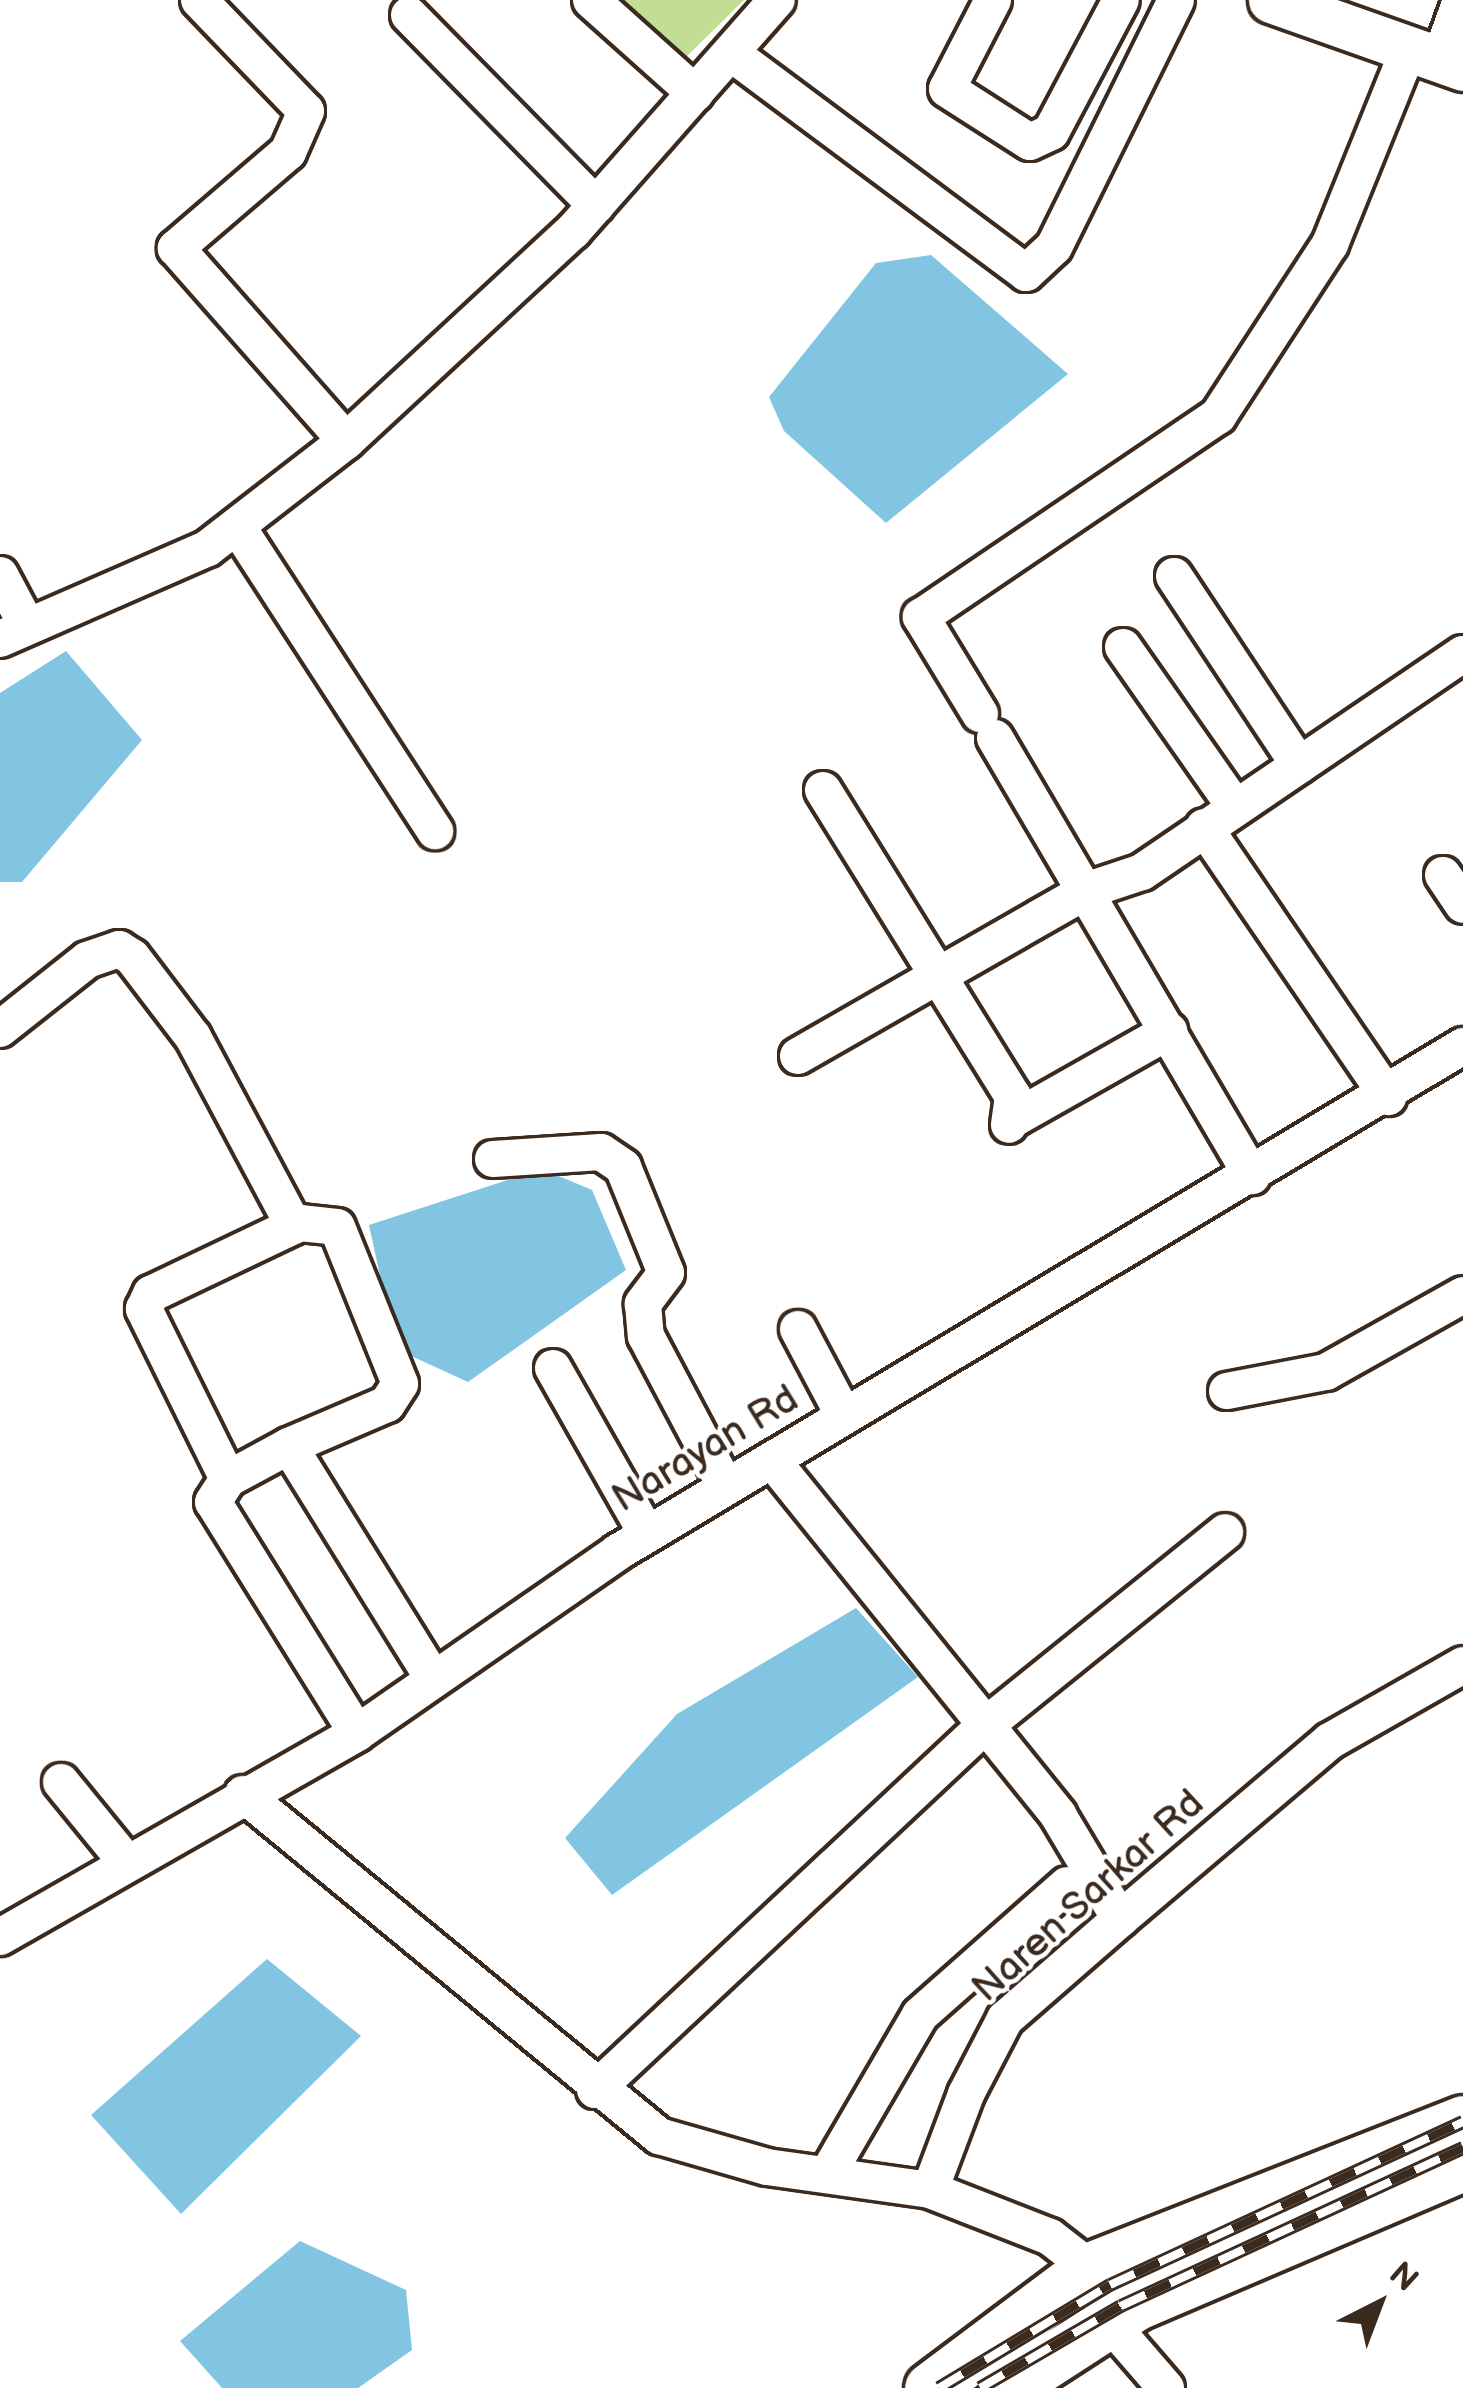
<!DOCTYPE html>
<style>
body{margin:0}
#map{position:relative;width:1463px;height:2388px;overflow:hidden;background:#fff;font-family:"Balsamiq Sans",sans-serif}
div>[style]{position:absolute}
.green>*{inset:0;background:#c2dd94}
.water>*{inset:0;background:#81c5e2}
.roads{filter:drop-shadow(3px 0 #3b2a1e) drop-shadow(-3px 0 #3b2a1e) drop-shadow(0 3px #3b2a1e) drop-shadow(0 -3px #3b2a1e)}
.minor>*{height:36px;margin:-18px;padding:0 18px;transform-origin:18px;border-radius:18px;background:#fff}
.major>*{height:45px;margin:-22.5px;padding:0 22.5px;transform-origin:22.5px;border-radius:22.5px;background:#fff}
.highway>*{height:51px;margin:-25.5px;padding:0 25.5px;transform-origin:25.5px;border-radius:25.5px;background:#fff}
.rail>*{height:14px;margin-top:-7px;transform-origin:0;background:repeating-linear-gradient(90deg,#fff 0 27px,#3b2a1e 0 54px);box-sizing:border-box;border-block:3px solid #3b2a1e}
span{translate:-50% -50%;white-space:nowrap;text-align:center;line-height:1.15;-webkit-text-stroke:9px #fff;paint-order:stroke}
.street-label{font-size:39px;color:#3b2a1e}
.north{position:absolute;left:1319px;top:2244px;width:120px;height:120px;-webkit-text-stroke:9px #fff;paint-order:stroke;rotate:42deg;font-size:33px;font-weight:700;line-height:48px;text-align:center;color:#3b2a1e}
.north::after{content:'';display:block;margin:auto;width:42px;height:54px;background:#3b2a1e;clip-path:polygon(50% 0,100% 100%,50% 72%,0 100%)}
</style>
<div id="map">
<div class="green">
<div style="clip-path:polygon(613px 0,744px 0,681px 62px)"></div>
</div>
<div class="water">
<div style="clip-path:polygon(931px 255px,1068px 374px,886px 523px,784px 431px,769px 397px,876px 263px)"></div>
<div style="clip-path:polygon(66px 651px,142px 740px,22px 882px,0 882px,0 693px)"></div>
<div style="clip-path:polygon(542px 1169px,592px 1190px,626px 1270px,468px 1382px,396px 1349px,369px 1225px)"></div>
<div style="clip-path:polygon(856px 1608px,918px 1677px,612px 1895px,565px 1838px,677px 1714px)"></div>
<div style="clip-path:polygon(267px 1959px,361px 2036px,181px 2214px,91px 2115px)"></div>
<div style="clip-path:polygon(300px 2241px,406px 2290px,412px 2350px,358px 2388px,222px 2388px,180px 2341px)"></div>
</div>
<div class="roads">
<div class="minor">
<div style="left:199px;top:0;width:154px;rotate:46.1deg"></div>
<div style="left:306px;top:111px;width:45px;rotate:113.7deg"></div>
<div style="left:288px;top:152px;width:148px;rotate:139.4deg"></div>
<div style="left:176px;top:248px;width:257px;rotate:48.6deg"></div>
<div style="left:591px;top:0;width:140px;rotate:41.8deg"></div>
<div style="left:993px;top:0;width:100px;rotate:117.3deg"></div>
<div style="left:947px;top:89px;width:98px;rotate:32.6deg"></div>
<div style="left:1030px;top:142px;width:23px;rotate:-25deg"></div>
<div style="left:1051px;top:132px;width:149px;rotate:-62.1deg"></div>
<div style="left:409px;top:15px;width:267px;rotate:45.5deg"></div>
<div style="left:731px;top:53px;width:368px;rotate:36.7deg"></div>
<div style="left:1026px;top:273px;width:38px;rotate:-43deg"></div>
<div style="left:1054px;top:247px;width:275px;rotate:-63.7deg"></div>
<div style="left:1440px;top:59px;width:63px;rotate:-70.4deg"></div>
<div style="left:237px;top:526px;width:364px;rotate:57deg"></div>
<div style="left:0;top:575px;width:55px;rotate:62deg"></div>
<div style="left:1174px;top:576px;width:227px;rotate:56.5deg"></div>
<div style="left:0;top:639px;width:227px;rotate:-23.6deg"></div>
<div style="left:208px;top:548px;width:175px;rotate:-37.8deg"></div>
<div style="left:346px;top:441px;width:309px;rotate:-42.8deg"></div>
<div style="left:573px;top:231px;width:308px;rotate:-48.6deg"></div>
<div style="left:1123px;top:647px;width:195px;rotate:55deg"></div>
<div style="left:980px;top:714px;width:114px;rotate:-121.3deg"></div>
<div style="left:921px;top:617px;width:359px;rotate:-34.1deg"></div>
<div style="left:1218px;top:416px;width:205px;rotate:-56.9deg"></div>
<div style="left:1330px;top:244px;width:211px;rotate:-68deg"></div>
<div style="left:995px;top:738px;width:508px;rotate:59.6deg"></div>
<div style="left:823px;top:790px;width:360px;rotate:58.2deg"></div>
<div style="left:1013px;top:1096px;width:29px;rotate:98deg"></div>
<div style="left:1204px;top:827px;width:327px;rotate:55.7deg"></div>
<div style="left:1443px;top:875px;width:36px;rotate:56deg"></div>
<div style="left:0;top:1029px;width:111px;rotate:-38.4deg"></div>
<div style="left:87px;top:960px;width:34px;rotate:-19deg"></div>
<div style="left:119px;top:949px;width:15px;rotate:32deg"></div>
<div style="left:132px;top:957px;width:101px;rotate:52.7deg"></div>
<div style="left:193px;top:1037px;width:214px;rotate:61.9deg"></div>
<div style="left:798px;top:1056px;width:334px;rotate:-29.8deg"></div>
<div style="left:1088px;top:890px;width:57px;rotate:-18.4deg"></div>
<div style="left:1142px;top:872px;width:388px;rotate:-34.2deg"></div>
<div style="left:1017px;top:1117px;width:175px;rotate:-29.5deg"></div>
<div style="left:493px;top:1159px;width:108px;rotate:-3.7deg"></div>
<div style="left:601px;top:1152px;width:27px;rotate:34deg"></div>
<div style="left:623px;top:1167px;width:114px;rotate:67.9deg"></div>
<div style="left:666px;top:1273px;width:39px;rotate:127deg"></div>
<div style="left:643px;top:1304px;width:32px;rotate:85deg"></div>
<div style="left:646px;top:1336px;width:171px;rotate:62.1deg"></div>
<div style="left:798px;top:1329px;width:98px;rotate:62.1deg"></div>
<div style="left:553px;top:1368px;width:191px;rotate:60.5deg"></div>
<div style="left:1227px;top:1391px;width:101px;rotate:-10.9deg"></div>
<div style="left:1326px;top:1372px;width:157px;rotate:-29.3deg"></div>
<div style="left:772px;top:1460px;width:456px;rotate:51.1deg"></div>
<div style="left:1058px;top:1815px;width:121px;rotate:59.2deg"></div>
<div style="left:228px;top:1479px;width:69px;rotate:-28.4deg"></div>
<div style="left:357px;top:1733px;width:272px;rotate:-121.9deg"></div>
<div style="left:213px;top:1502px;width:27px;rotate:-57deg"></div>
<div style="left:228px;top:1479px;width:190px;rotate:-116.3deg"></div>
<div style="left:144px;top:1309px;width:17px;rotate:-65deg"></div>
<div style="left:151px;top:1294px;width:165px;rotate:-25.5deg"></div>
<div style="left:300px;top:1223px;width:37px;rotate:6deg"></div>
<div style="left:337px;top:1227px;width:169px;rotate:68.1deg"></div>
<div style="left:400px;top:1384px;width:24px;rotate:123deg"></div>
<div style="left:387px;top:1404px;width:107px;rotate:156.8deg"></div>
<div style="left:289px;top:1446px;width:273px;rotate:58.2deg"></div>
<div style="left:61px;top:1782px;width:104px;rotate:50.8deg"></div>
<div style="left:243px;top:1794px;width:539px;rotate:39.42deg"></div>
<div style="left:659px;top:2136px;width:112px;rotate:16deg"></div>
<div style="left:767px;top:2167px;width:165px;rotate:8deg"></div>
<div style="left:0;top:1937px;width:411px;rotate:-29.7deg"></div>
<div style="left:357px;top:1733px;width:318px;rotate:-34.7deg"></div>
<div style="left:618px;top:1552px;width:985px;rotate:-30.91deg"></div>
<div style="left:595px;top:2090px;width:527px;rotate:-43.08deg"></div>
<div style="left:980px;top:1730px;width:315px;rotate:-38.9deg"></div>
<div style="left:827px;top:2175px;width:185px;rotate:-59.8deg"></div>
<div style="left:920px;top:2015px;width:196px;rotate:-41.5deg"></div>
<div style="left:1166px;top:2388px;width:87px;rotate:-130.8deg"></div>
<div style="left:1109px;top:2322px;width:57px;rotate:-109.4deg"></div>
<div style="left:1090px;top:2268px;width:51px;rotate:-142.2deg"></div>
<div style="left:1050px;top:2237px;width:129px;rotate:-158.6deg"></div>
<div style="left:930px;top:2190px;width:103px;rotate:-69.4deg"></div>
<div style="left:966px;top:2094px;width:85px;rotate:-62.5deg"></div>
<div style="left:1005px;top:2019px;width:152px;rotate:-41deg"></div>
<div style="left:1120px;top:1919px;width:275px;rotate:-40.3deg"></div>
<div style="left:1330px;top:1741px;width:153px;rotate:-29.7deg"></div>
</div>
<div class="major">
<div style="left:1271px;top:0;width:204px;rotate:19.5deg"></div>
</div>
<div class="highway">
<div style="left:930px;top:2388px;width:200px;rotate:-36.9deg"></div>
<div style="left:1090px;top:2268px;width:401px;rotate:-21.5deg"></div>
<div style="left:1007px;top:2388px;width:155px;rotate:-32.9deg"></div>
<div style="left:1137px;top:2304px;width:354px;rotate:-23.1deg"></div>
</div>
</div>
<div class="rail">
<div style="left:939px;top:2388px;width:200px;rotate:-31.1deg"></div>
<div style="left:1110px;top:2285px;width:389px;rotate:-24.8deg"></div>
<div style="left:980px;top:2388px;width:163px;rotate:-30.2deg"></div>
<div style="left:1121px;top:2306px;width:377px;rotate:-24.8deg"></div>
</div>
<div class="street-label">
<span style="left:706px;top:1450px;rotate:-31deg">Narayan Rd</span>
<span style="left:1089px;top:1897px;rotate:-42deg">Naren Sarkar Rd</span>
</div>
<div class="north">N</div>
</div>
